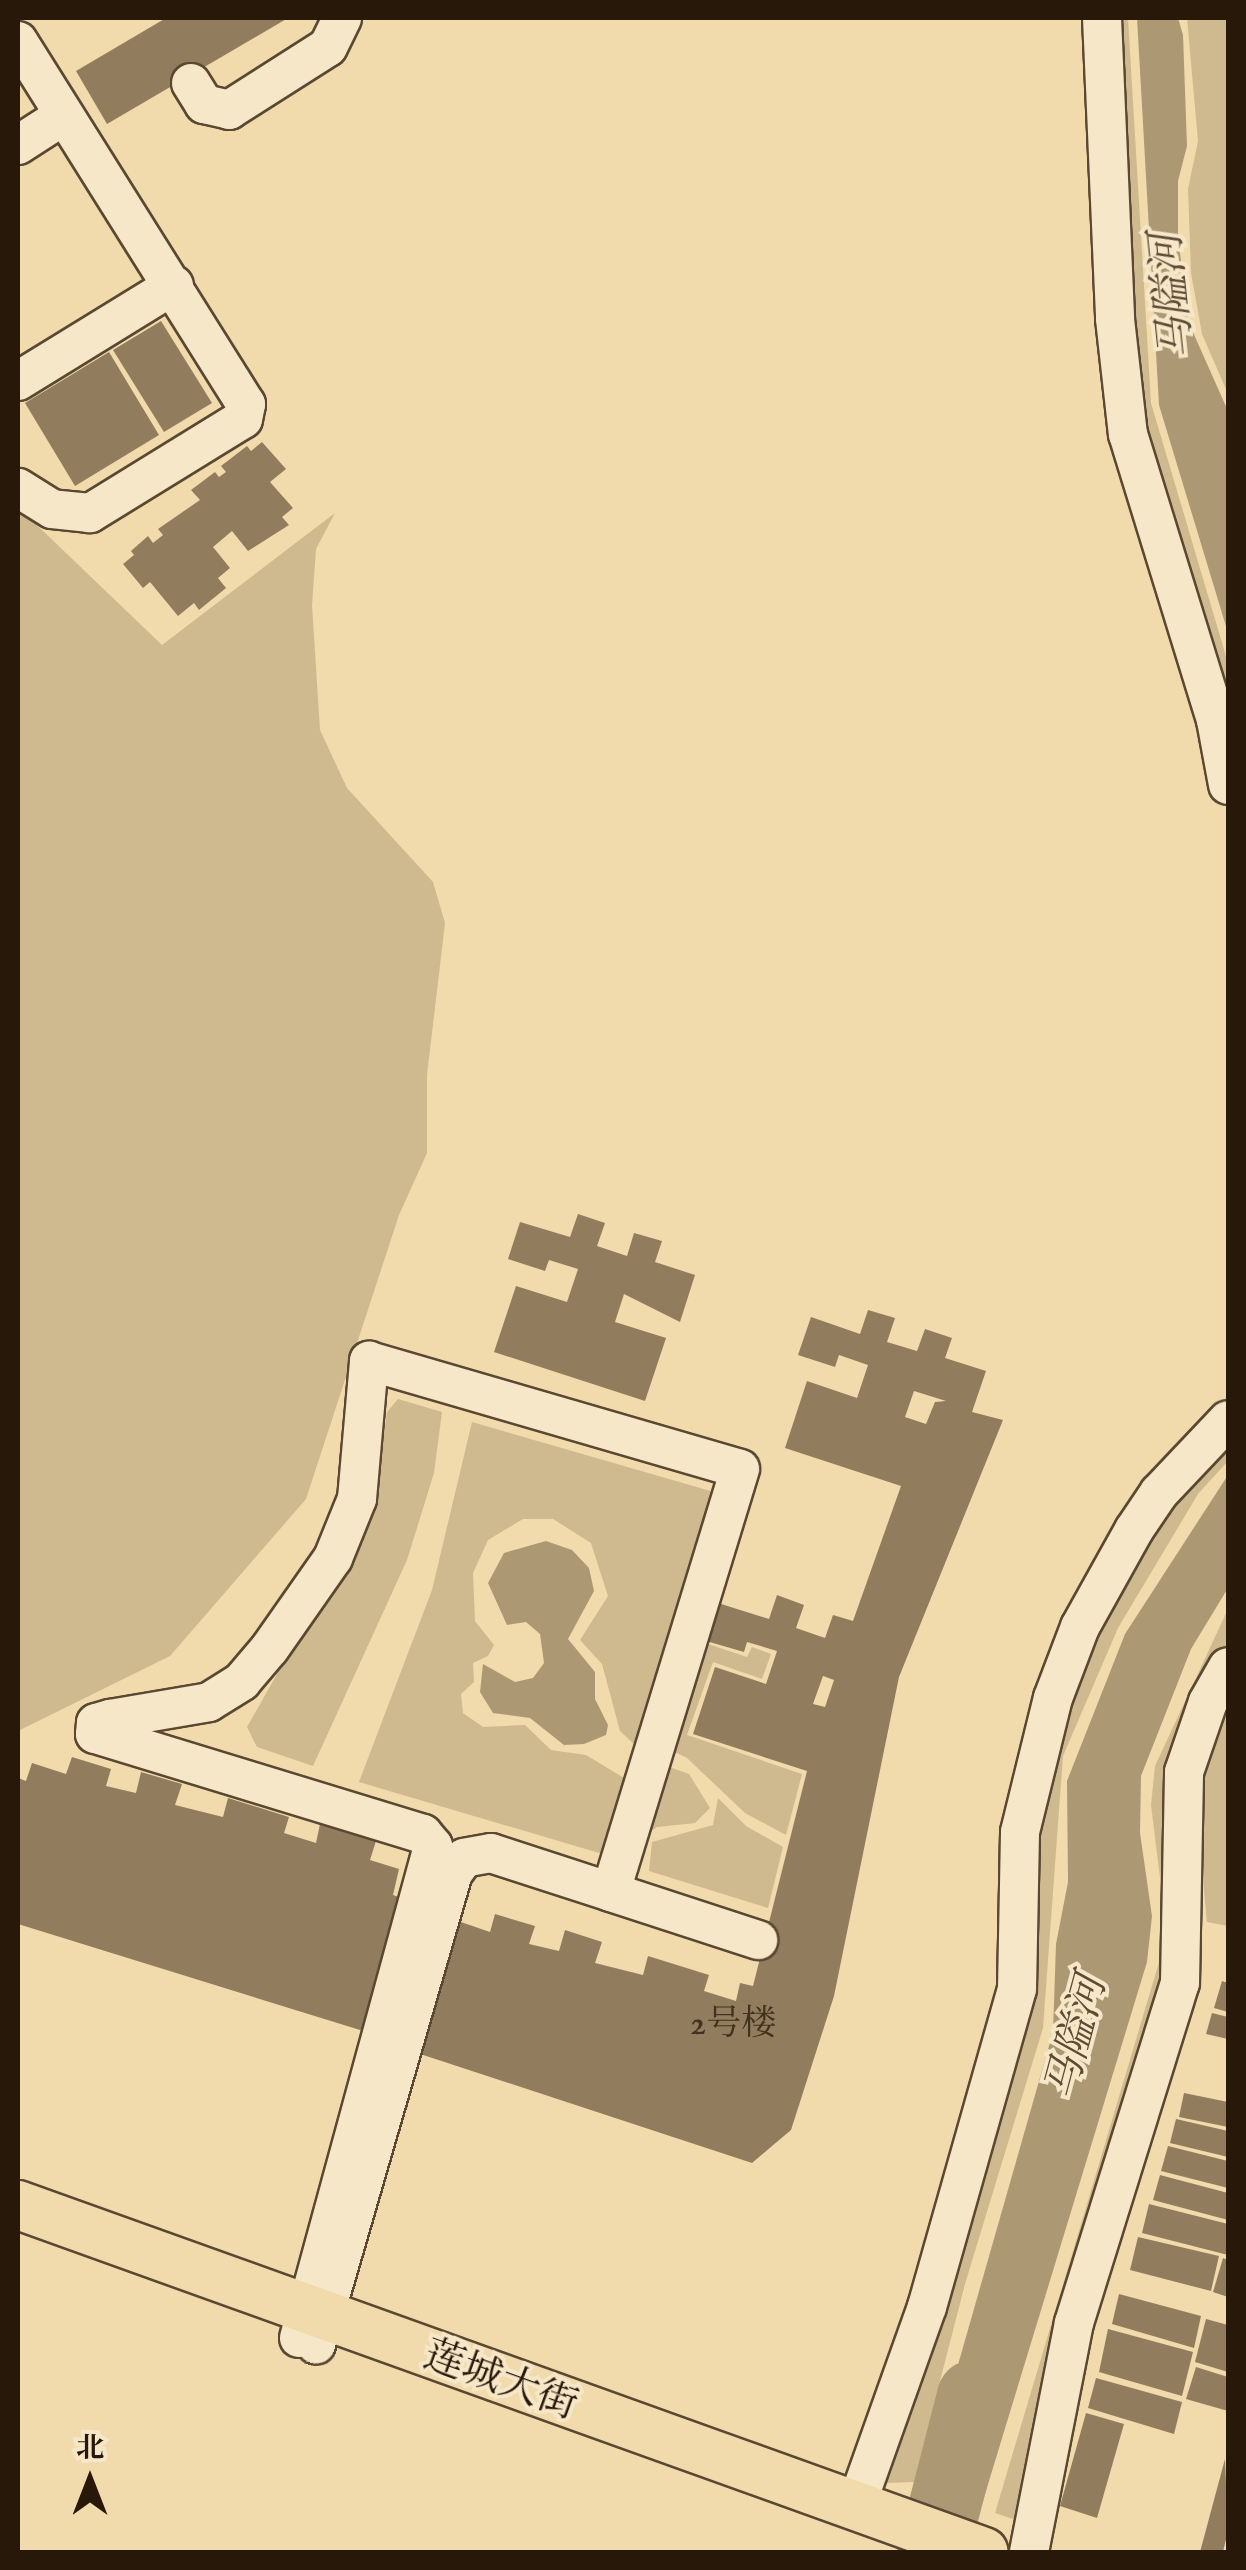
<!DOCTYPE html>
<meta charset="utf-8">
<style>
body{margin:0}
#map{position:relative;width:1246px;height:2570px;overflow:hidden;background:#f1daab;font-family:"IM FELL English","Noto Serif SC",serif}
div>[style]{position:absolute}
.green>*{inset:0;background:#cfb98f}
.water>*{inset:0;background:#ad9874}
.river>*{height:72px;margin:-36px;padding:0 36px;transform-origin:36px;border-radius:36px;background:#ad9874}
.building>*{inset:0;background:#917d5d}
.roads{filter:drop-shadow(2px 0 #5a4832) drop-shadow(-2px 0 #5a4832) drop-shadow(0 2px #5a4832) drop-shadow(0 -2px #5a4832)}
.minor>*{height:38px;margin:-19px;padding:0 19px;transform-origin:19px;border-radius:19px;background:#f6e7c8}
.major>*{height:48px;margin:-24px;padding:0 24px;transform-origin:24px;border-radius:24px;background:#f1daab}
span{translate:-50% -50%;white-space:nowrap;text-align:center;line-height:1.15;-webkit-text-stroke:8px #f6e7c8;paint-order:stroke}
.number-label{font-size:35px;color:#42311e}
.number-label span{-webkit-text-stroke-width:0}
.street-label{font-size:40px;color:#281809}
.water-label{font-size:42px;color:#5d4b34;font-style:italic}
.frame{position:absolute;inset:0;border:20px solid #281809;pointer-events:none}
.north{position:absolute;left:40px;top:2430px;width:100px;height:100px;-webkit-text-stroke:8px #f6e7c8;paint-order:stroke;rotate:0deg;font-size:28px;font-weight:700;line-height:40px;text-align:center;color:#281809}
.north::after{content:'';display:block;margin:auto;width:35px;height:45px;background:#281809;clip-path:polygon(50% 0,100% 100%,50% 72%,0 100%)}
</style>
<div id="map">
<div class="green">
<div style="clip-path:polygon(1116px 18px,1128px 18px,1151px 403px,1228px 663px,1228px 714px,1170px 530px,1137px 391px)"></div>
<div style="clip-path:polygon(1187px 18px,1228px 18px,1228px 394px,1202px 334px,1191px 273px,1188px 189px,1198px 141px)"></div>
<div style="clip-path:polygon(18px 507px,162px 645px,335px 513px,316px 549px,312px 605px,320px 730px,347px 788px,433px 882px,445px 923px,427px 1075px,427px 1153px,399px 1215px,306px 1499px,170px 1656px,18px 1731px)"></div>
<div style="clip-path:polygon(398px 1399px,442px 1412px,434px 1473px,407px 1560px,313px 1766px,257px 1747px,247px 1727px,375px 1501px,387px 1412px)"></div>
<div style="clip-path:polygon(472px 1422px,714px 1492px,636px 1746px,620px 1731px,602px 1664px,580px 1640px,608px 1596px,591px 1543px,553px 1519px,523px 1519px,488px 1540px,473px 1573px,475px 1621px,494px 1645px,488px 1656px,473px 1663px,474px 1682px,461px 1694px,463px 1713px,483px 1727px,525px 1725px,551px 1750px,586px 1755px,634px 1784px,606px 1855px,359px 1782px,432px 1590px)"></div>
<div style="clip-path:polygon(1228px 1442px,1228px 1461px,1198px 1494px,1118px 1628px,1063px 1756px,1043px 2028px,965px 2284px,914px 2482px,886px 2483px,917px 2390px,1036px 1867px,1044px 1778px,1071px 1684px,1151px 1531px)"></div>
<div style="clip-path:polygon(1228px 1609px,1228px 1642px,1216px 1664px,1168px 1985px,1025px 2523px,995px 2513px,1160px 1959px,1163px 1902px,1151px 1805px,1155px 1766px)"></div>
<div style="clip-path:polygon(702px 1642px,747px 1657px,752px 1647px,771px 1654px,762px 1679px,713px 1662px,687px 1735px,802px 1774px,786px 1835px,745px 1813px,687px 1758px,665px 1747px)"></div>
<div style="clip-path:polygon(1228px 1698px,1228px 1926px,1207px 1922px,1200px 1849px,1203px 1776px)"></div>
<div style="clip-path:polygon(658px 1763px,689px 1774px,710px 1808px,695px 1823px,657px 1827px,641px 1838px,640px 1870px,631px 1853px)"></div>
<div style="clip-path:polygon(718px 1798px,746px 1826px,783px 1847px,768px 1908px,649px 1871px,652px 1842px,713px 1825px)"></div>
</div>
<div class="water">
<div style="clip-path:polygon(1137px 18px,1178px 18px,1183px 35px,1187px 146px,1178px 181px,1178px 236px,1188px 321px,1228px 411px,1228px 633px,1159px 405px)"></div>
<div style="clip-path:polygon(1228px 1475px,1228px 1588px,1191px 1649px,1141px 1776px,1140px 1833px,1152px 1916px,1147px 1962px,982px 2504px,924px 2484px,1053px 2032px,1056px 1944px,1068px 1882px,1067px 1781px,1125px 1634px)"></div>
<div style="clip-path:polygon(546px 1541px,572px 1550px,589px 1568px,594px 1591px,568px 1639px,595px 1672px,595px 1699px,608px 1725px,606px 1735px,584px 1744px,564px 1745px,530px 1718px,493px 1713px,480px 1692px,483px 1664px,515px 1682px,533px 1678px,544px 1663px,540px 1634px,526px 1622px,507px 1625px,488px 1583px,504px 1553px)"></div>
</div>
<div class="river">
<div style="left:933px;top:2552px;width:161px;rotate:-75.6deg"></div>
</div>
<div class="building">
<div style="clip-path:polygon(166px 18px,288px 18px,107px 124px,76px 71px)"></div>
<div style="clip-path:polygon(161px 321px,212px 403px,164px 432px,113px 350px)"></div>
<div style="clip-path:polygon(109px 352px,159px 435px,75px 486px,25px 403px)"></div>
<div style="clip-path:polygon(262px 442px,286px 469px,270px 482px,293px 508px,282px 517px,289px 525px,248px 551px,232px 531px,213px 547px,230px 568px,218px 578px,226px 588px,199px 610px,194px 603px,178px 616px,150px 582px,143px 588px,123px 564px,134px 555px,131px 551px,148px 536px,153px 543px,163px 535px,158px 529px,200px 500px,191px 490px,215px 472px,219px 477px,226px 472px,221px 466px,247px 446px,251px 451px)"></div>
<div style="clip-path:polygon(578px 1214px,605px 1223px,597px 1246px,627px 1256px,634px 1233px,662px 1241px,655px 1262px,695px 1275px,680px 1322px,624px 1294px,615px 1322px,666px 1338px,645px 1401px,494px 1352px,516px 1286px,567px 1302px,578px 1269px,549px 1260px,545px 1271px,508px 1259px,520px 1222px,570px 1237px)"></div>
<div style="clip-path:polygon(evenodd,868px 1310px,895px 1318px,887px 1342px,917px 1351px,925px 1329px,952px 1338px,945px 1358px,986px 1371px,972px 1412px,1003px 1420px,899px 1677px,834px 1996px,791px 2130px,752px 2163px,408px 2050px,455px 1920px,490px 1932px,495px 1914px,535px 1926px,529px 1944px,559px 1951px,565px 1930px,602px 1942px,595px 1963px,643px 1975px,648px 1956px,709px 1975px,704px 1991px,736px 2001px,740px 1983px,753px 1986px,807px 1771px,693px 1734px,715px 1667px,766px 1684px,777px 1651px,747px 1642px,744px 1652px,706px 1641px,718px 1603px,769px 1619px,777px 1595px,804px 1605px,796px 1628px,825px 1638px,833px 1615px,853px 1621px,901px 1486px,785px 1448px,807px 1381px,857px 1398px,868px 1365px,839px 1355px,835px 1367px,798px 1355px,811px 1317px,860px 1334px,868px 1310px,914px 1391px,946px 1401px,935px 1402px,926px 1424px,905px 1417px,914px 1391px,868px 1310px,823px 1676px,834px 1680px,825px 1707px,813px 1704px,823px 1676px)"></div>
<div style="clip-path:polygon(72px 1757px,111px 1769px,106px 1786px,136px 1793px,141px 1772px,182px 1784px,175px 1805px,223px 1817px,228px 1798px,289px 1817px,284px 1833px,316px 1843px,320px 1824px,376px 1841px,370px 1860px,399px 1869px,393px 1895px,414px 1902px,373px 2034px,18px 1924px,18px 1778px,26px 1781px,32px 1763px,66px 1774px)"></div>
<div style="clip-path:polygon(1222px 1981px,1228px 1983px,1228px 2012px,1214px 2008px)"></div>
<div style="clip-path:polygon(1212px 2013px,1228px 2017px,1228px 2039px,1206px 2034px)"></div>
<div style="clip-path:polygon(1184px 2093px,1228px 2102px,1228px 2127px,1179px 2117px)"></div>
<div style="clip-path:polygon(1176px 2119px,1228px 2131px,1228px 2157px,1170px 2143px)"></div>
<div style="clip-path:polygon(1168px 2146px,1228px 2161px,1228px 2188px,1161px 2171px)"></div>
<div style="clip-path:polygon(1160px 2175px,1228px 2193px,1228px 2220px,1153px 2200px)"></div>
<div style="clip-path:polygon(1149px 2204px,1228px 2224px,1228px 2255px,1142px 2233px)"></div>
<div style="clip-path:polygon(1138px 2237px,1219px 2256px,1211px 2291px,1130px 2270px)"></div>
<div style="clip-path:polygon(1223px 2258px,1228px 2260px,1228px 2297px,1213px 2292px)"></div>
<div style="clip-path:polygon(1119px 2294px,1201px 2316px,1194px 2348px,1112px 2324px)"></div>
<div style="clip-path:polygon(1206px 2319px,1228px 2325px,1228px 2372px,1195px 2362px)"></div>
<div style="clip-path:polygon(1108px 2329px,1193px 2352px,1182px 2396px,1099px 2372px)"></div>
<div style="clip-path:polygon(1196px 2367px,1228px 2377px,1228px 2411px,1186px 2399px)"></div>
<div style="clip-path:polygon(1096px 2378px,1182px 2402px,1174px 2434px,1088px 2408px)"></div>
<div style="clip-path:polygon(1086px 2413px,1124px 2424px,1097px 2518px,1060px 2506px)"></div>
<div style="clip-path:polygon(1225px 2459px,1228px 2531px,1223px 2552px,1200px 2552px)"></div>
</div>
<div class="roads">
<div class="minor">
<div style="left:1102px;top:18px;width:301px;rotate:87.5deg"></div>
<div style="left:1115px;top:319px;width:116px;rotate:83.6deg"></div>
<div style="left:1128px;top:434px;width:299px;rotate:72.9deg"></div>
<div style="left:1216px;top:720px;width:66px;rotate:79.5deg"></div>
<div style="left:18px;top:41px;width:429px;rotate:57.9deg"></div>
<div style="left:246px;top:404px;width:15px;rotate:101deg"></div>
<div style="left:243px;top:419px;width:180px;rotate:148.4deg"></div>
<div style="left:90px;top:513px;width:38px;rotate:-174deg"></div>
<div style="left:52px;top:509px;width:40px;rotate:-148deg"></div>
<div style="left:191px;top:83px;width:25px;rotate:58deg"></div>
<div style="left:204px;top:104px;width:26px;rotate:13deg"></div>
<div style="left:229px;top:110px;width:117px;rotate:-32.5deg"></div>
<div style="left:328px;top:47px;width:32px;rotate:-64deg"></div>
<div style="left:18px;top:145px;width:54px;rotate:-32.8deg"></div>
<div style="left:18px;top:381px;width:183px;rotate:-31.6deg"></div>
<div style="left:611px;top:1892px;width:155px;rotate:18.1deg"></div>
<div style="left:299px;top:2338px;width:510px;rotate:-74.76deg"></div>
<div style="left:433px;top:1846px;width:16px;rotate:-130deg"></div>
<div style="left:423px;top:1834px;width:343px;rotate:-163deg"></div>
<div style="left:95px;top:1734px;width:11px;rotate:-85deg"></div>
<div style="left:96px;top:1723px;width:15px;rotate:-16deg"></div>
<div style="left:110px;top:1719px;width:100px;rotate:-9.7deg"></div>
<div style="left:209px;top:1702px;width:39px;rotate:-32deg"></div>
<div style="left:242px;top:1681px;width:43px;rotate:-49.7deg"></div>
<div style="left:270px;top:1648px;width:110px;rotate:-55deg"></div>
<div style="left:333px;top:1558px;width:64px;rotate:-67.9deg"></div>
<div style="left:357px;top:1499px;width:139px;rotate:-85deg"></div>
<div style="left:369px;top:1361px;width:386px;rotate:16.2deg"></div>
<div style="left:740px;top:1469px;width:442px;rotate:107deg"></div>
<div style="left:611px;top:1892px;width:126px;rotate:-162deg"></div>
<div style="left:491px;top:1853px;width:27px;rotate:170deg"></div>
<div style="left:464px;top:1858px;width:19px;rotate:126deg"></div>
<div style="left:453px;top:1873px;width:491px;rotate:106.2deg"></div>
<div style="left:855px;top:2509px;width:214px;rotate:-70.4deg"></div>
<div style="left:927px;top:2307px;width:330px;rotate:-74.2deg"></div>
<div style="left:1017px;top:1989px;width:157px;rotate:-88.9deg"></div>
<div style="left:1020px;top:1832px;width:138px;rotate:-76.2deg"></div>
<div style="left:1053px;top:1698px;width:76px;rotate:-69.2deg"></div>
<div style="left:1080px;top:1627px;width:111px;rotate:-60.9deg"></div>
<div style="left:1134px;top:1530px;width:45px;rotate:-56deg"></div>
<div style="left:1159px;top:1493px;width:100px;rotate:-46.6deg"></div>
<div style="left:1029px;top:2552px;width:233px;rotate:-78.9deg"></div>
<div style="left:1074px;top:2323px;width:356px;rotate:-72.7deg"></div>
<div style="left:1180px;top:1983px;width:211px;rotate:-88.9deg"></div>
<div style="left:1184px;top:1772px;width:74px;rotate:-71.1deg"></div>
<div style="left:1208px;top:1702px;width:40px;rotate:-60.3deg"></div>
</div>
<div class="major">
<div style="left:18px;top:2205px;width:1026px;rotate:19.76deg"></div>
</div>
</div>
<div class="number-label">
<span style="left:733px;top:2025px">2号楼</span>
</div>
<div class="street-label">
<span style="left:500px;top:2382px;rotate:20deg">莲城大街</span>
</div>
<div class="water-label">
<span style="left:1174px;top:296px;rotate:-96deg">马隘河</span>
<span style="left:1078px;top:2038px;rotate:-75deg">马隘河</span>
</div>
<div class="frame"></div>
<div class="north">北</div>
</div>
